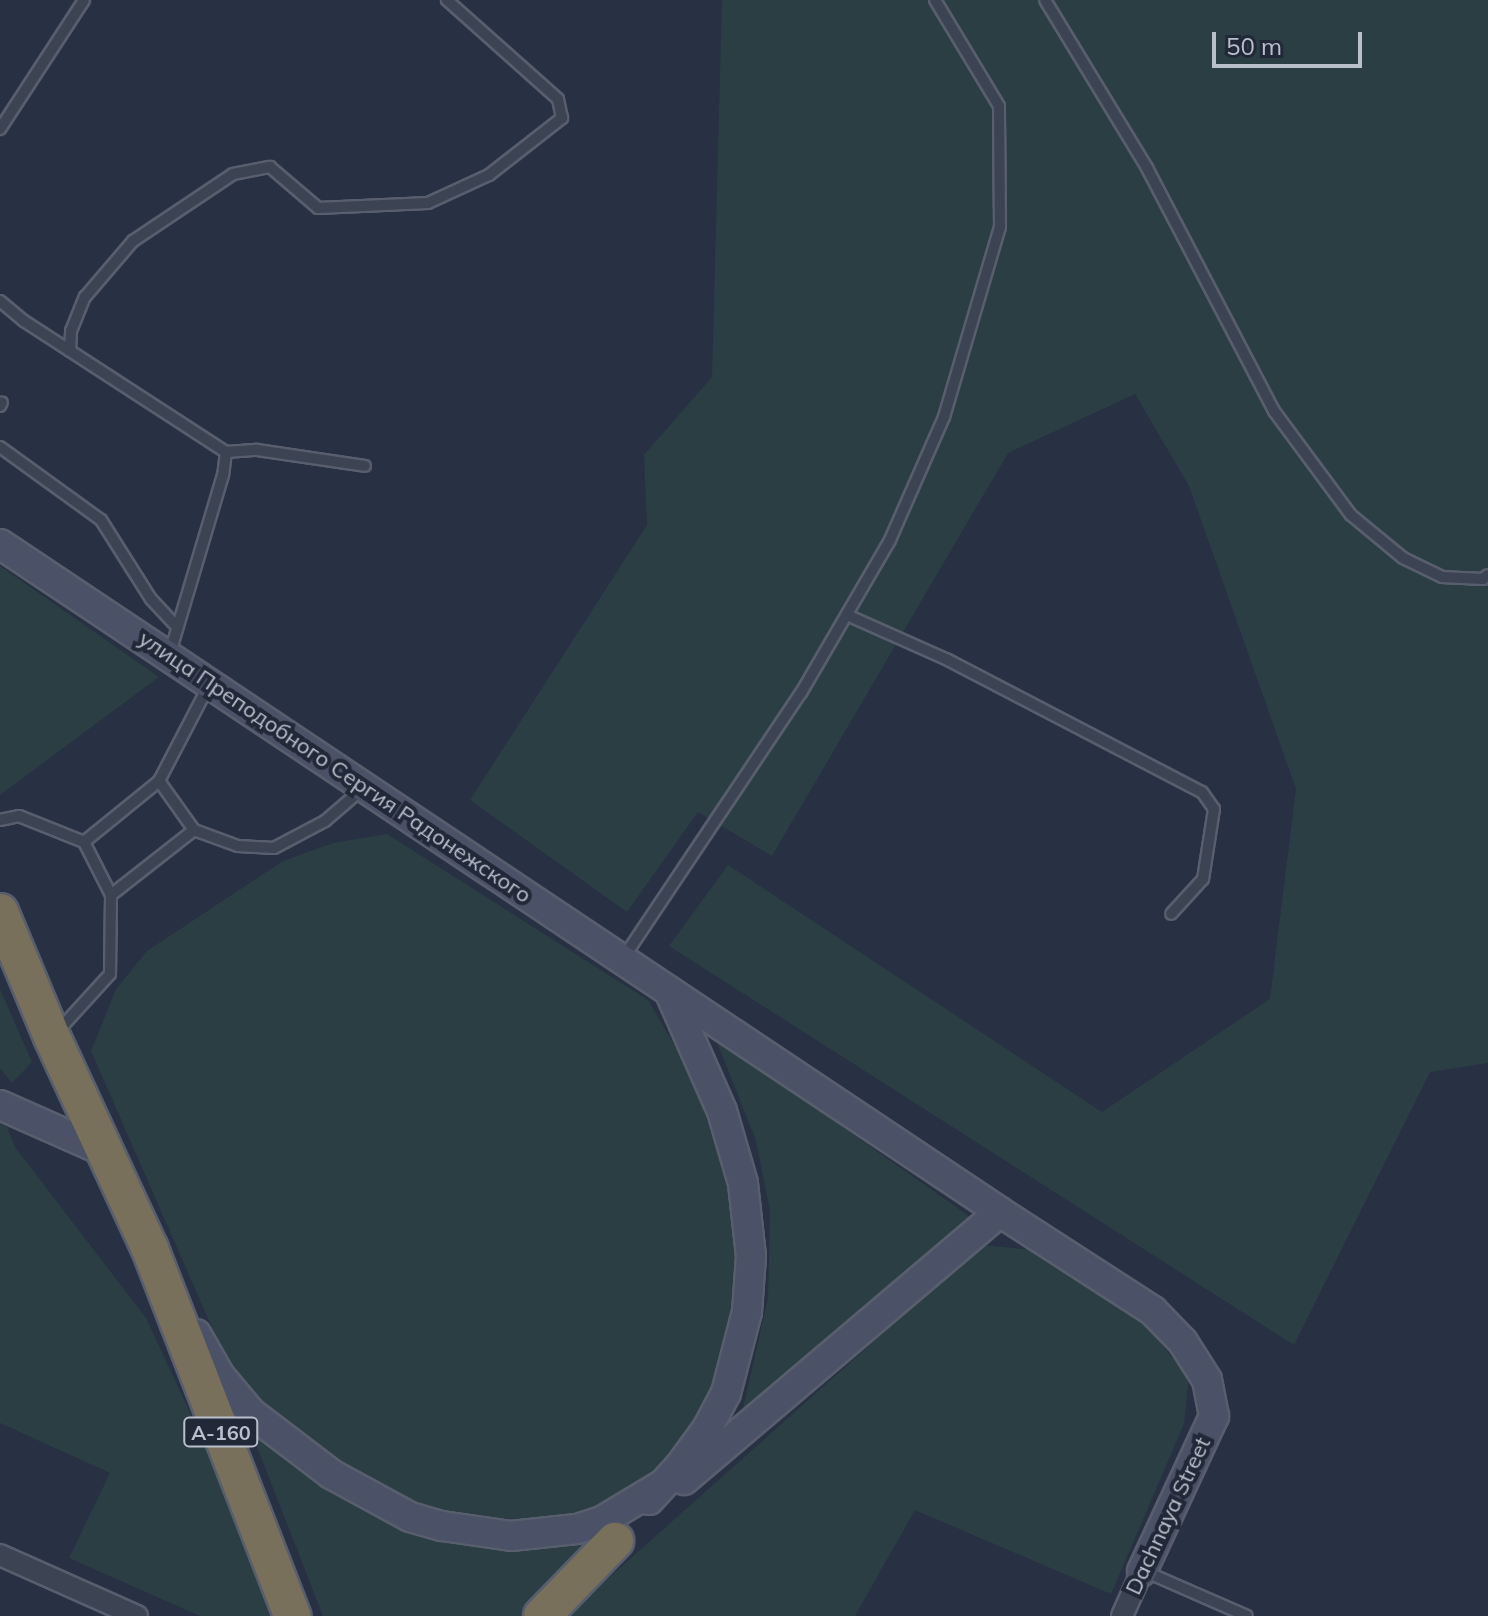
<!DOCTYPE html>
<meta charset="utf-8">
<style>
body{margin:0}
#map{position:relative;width:1488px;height:1616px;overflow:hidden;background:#283043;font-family:Mulish,sans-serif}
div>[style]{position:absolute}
.green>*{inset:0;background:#2a3e44}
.roads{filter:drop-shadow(2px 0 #585e6d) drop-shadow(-2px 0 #585e6d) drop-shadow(0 2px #585e6d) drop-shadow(0 -2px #585e6d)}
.lane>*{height:10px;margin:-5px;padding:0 5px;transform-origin:5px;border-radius:5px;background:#3c4353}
.street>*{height:20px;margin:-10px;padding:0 10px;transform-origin:10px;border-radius:10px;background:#3c4353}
.secondary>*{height:28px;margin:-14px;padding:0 14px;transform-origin:14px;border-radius:14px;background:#4b5166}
.highway>*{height:36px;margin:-18px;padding:0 18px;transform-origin:18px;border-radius:18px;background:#78705a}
span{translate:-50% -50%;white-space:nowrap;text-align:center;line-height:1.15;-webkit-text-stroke:8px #212838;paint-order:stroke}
.shield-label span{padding:2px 6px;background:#212838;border:2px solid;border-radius:6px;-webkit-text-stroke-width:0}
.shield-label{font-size:20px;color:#babfcc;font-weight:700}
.street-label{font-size:22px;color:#babfcc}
.scale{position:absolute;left:1212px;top:32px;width:150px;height:36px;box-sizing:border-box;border:4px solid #babfcc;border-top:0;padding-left:10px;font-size:24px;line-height:28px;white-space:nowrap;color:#babfcc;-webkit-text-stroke:6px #212838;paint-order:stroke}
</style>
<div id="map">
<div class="green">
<div style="clip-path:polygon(722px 0,1488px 0,1488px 1063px,1430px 1072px,1294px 1345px,669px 946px,728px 865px,1102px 1112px,1270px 999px,1296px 789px,1189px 486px,1135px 394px,1008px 453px,772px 856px,698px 812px,627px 912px,470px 800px,647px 525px,644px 455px,712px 377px)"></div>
<div style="clip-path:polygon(0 566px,159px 677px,0 795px)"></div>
<div style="clip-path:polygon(387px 834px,648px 1000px,692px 1075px,735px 1205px,739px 1264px,735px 1313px,723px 1362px,707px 1407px,681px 1444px,657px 1470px,608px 1507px,564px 1520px,472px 1518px,425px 1506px,364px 1479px,316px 1448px,263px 1406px,227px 1362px,91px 1051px,116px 989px,147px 951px,283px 861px,333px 843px)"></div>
<div style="clip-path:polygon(0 989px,32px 1062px,12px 1083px,0 1068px)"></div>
<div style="clip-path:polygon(715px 1037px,976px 1221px,743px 1409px,768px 1298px,770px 1211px,756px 1141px)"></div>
<div style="clip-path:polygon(0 1124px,7px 1127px,15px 1147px,146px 1318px,249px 1539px,277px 1616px,200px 1616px,69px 1558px,110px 1473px,0 1423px)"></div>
<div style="clip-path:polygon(982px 1245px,1032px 1250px,1142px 1321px,1189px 1377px,1184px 1424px,1111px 1594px,915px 1510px,855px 1616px,566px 1616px)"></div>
<div style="clip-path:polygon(252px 1434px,295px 1468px,395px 1523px,507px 1548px,596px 1543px,526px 1616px,323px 1616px)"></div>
</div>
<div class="roads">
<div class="lane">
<div style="left:1045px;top:0;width:197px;rotate:58.7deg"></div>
<div style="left:1147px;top:168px;width:274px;rotate:62.4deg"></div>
<div style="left:1274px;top:411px;width:129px;rotate:53.5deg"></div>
<div style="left:1351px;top:515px;width:67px;rotate:39.6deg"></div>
<div style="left:1403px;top:558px;width:43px;rotate:26deg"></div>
<div style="left:1442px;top:577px;width:41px;rotate:2.8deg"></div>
<div style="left:1483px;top:579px;width:6px;rotate:-39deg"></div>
<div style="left:0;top:129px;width:154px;rotate:-56.9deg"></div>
<div style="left:0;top:301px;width:31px;rotate:40deg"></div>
<div style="left:24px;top:321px;width:241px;rotate:33deg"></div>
<div style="left:226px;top:452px;width:23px;rotate:97deg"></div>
<div style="left:223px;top:475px;width:186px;rotate:106.6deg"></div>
<div style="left:70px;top:351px;width:20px;rotate:-87deg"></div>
<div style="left:71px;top:331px;width:37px;rotate:-68deg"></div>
<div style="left:85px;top:297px;width:74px;rotate:-49.4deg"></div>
<div style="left:133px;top:241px;width:120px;rotate:-33.8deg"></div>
<div style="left:233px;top:174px;width:38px;rotate:-11deg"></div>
<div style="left:270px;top:167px;width:63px;rotate:40.5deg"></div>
<div style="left:318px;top:208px;width:110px;rotate:-2.6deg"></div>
<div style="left:428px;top:203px;width:67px;rotate:-24.7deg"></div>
<div style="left:489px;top:175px;width:93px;rotate:-38deg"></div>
<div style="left:562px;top:118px;width:19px;rotate:-102deg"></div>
<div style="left:558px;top:99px;width:149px;rotate:-138.3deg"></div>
<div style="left:0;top:406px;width:4px;rotate:-63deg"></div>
<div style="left:0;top:447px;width:125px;rotate:35.9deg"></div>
<div style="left:101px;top:520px;width:93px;rotate:57.7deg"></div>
<div style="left:151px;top:599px;width:38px;rotate:47deg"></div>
<div style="left:226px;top:452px;width:31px;rotate:-4deg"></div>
<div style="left:257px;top:450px;width:109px;rotate:8.4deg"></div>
<div style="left:847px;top:615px;width:108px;rotate:24deg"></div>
<div style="left:946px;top:659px;width:288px;rotate:27.5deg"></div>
<div style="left:1202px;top:792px;width:21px;rotate:55deg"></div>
<div style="left:1214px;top:809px;width:71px;rotate:98.9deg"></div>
<div style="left:1203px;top:879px;width:47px;rotate:132.4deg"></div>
<div style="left:0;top:820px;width:19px;rotate:-12deg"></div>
<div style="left:19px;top:816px;width:70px;rotate:21.8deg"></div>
<div style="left:84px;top:842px;width:59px;rotate:63deg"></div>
<div style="left:111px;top:895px;width:79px;rotate:90.7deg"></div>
<div style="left:110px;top:974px;width:76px;rotate:132.3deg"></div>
<div style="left:194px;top:830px;width:60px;rotate:-125.5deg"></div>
<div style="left:159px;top:781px;width:108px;rotate:-62.5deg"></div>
<div style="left:84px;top:842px;width:97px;rotate:-39.1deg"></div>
<div style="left:111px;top:895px;width:105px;rotate:-38.1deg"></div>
<div style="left:194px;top:830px;width:47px;rotate:20deg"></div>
<div style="left:238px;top:846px;width:36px;rotate:3deg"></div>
<div style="left:274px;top:848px;width:58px;rotate:-27.9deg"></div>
<div style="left:325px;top:821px;width:48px;rotate:-40.7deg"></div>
<div style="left:624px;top:957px;width:318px;rotate:-56.2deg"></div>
<div style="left:801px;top:693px;width:177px;rotate:-59.8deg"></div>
<div style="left:890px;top:540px;width:134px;rotate:-66.3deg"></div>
<div style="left:944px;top:417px;width:198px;rotate:-73.6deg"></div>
<div style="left:1000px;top:227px;width:121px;rotate:-90.5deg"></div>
<div style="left:999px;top:106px;width:124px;rotate:-121.1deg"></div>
<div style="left:1144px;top:1571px;width:112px;rotate:23.6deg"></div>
</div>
<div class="street">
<div style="left:0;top:1555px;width:150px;rotate:24deg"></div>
<div style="left:1122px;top:1616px;width:49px;rotate:-66deg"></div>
</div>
<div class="secondary">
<div style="left:0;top:544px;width:1203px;rotate:33.74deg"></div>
<div style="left:1000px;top:1212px;width:182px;rotate:32.9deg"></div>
<div style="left:1153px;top:1311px;width:43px;rotate:45.9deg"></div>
<div style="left:1183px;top:1342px;width:45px;rotate:57.7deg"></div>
<div style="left:1207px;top:1380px;width:37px;rotate:79deg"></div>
<div style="left:1214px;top:1416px;width:171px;rotate:114.9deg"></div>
<div style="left:0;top:1105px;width:116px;rotate:23.9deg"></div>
<div style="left:196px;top:1334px;width:48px;rotate:60.3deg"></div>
<div style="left:220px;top:1376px;width:48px;rotate:50deg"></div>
<div style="left:251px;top:1413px;width:101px;rotate:37.3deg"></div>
<div style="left:331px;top:1474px;width:90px;rotate:28.6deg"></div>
<div style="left:410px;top:1517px;width:33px;rotate:16deg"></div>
<div style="left:442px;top:1526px;width:70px;rotate:8.2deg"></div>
<div style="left:511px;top:1536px;width:66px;rotate:-6.1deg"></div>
<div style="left:577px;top:1529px;width:26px;rotate:-18deg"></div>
<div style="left:602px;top:1521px;width:68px;rotate:-31.1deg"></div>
<div style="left:684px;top:1480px;width:414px;rotate:-40.3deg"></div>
<div style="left:649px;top:1500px;width:46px;rotate:-47.6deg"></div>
<div style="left:680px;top:1466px;width:46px;rotate:-53.9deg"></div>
<div style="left:707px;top:1429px;width:41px;rotate:-62.2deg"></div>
<div style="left:726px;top:1393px;width:84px;rotate:-75.5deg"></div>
<div style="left:747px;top:1312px;width:56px;rotate:-85.9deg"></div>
<div style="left:751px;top:1256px;width:73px;rotate:-96.3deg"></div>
<div style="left:743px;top:1183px;width:75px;rotate:-106.3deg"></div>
<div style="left:722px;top:1111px;width:131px;rotate:-113.8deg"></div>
</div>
<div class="highway">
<div style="left:0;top:912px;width:135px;rotate:67.4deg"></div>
<div style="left:52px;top:1037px;width:234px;rotate:65.2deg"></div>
<div style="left:150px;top:1249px;width:394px;rotate:68.8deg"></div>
<div style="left:542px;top:1616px;width:105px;rotate:-45.8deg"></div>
</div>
</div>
<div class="shield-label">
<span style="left:221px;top:1432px">А-160</span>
</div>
<div class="street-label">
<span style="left:335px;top:767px;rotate:34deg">улица Преподобного Сергия Радонежского</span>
<span style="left:1168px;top:1516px;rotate:-65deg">Dachnaya Street</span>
</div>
<div class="scale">50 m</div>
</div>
